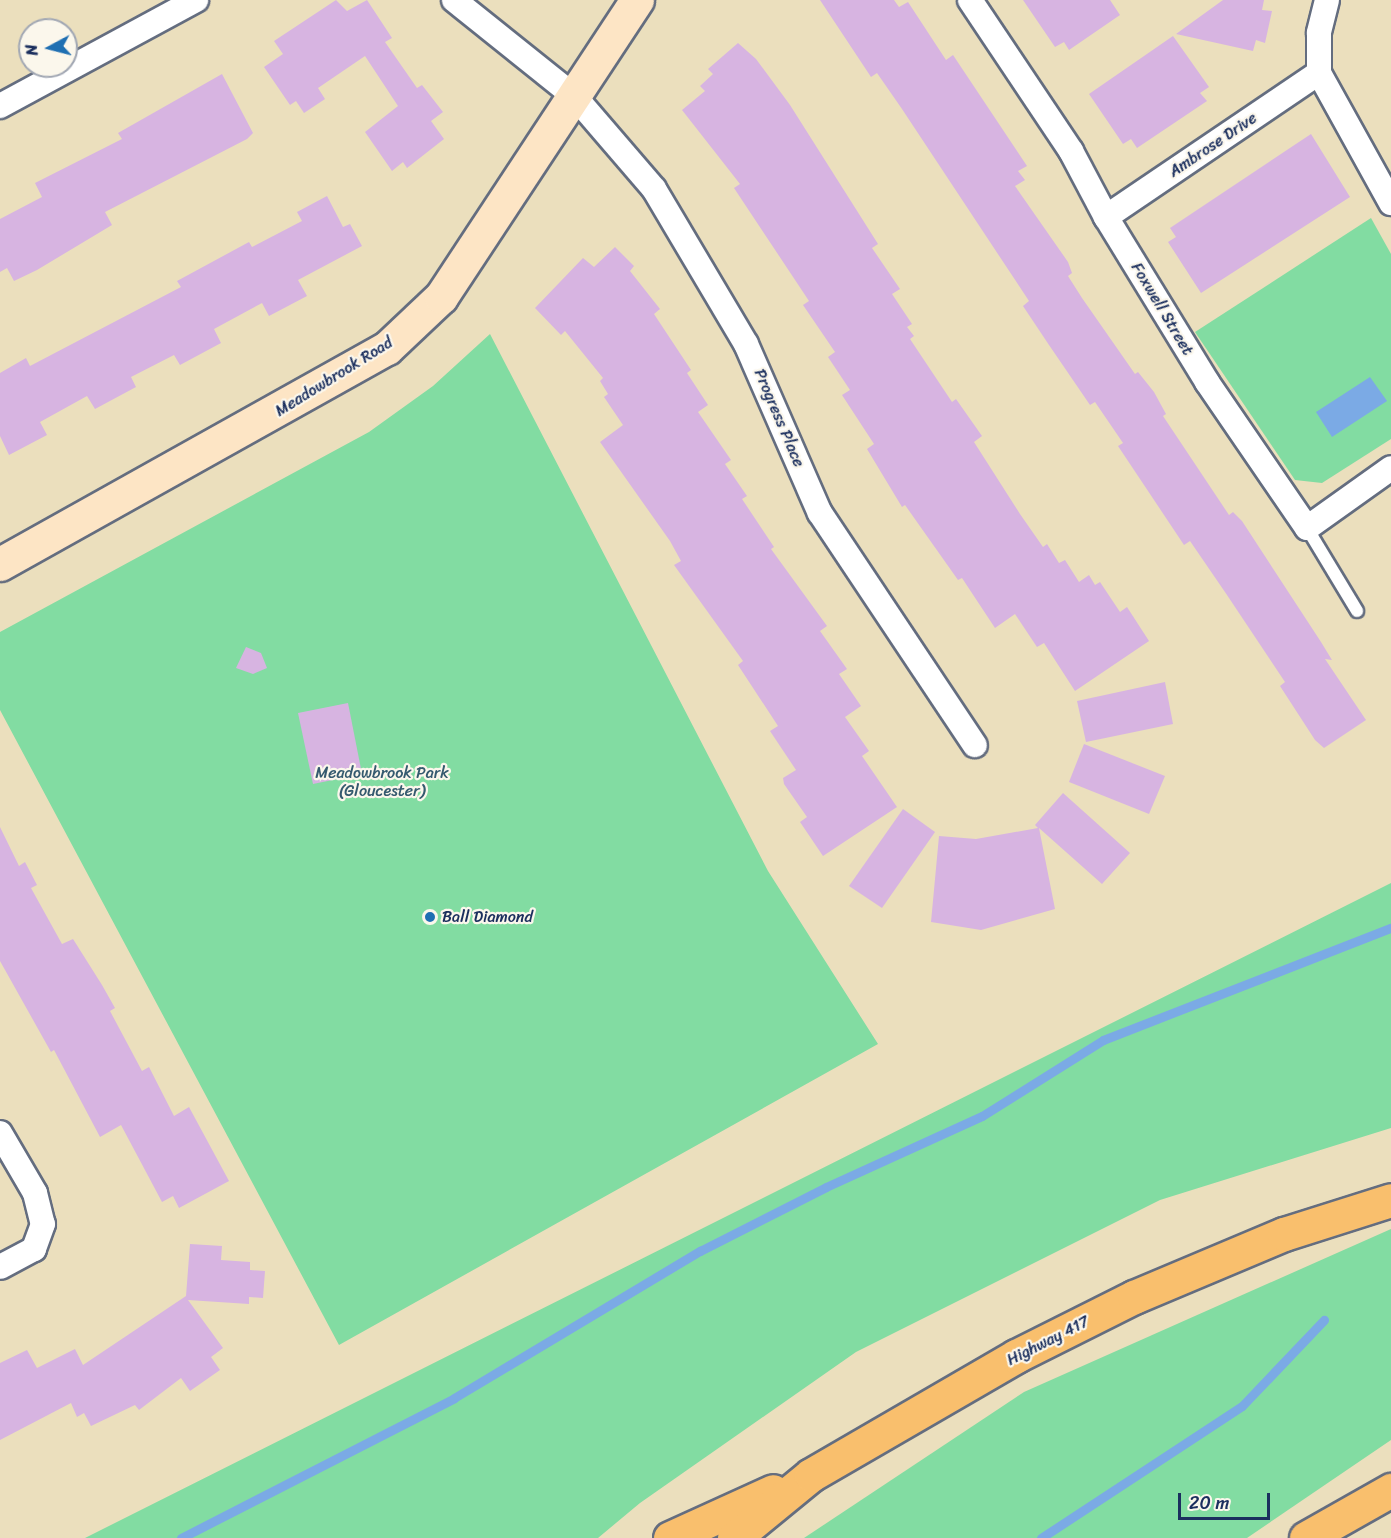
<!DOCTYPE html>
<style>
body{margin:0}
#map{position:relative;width:1391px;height:1538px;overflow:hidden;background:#ebdfbd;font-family:Sriracha,sans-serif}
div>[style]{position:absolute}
.green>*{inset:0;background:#82dca2}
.water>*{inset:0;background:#7baae5}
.stream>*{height:9px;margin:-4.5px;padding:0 4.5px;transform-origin:4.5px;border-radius:4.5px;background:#7baae5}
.building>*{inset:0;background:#d7b4e1}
.roads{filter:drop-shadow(2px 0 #646d7f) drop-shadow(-2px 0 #646d7f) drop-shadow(0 2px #646d7f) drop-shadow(0 -2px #646d7f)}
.lane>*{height:12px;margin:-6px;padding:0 6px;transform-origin:6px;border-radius:6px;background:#fff}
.street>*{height:24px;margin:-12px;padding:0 12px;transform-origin:12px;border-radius:12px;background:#fff}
.secondary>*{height:33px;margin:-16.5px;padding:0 16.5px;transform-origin:16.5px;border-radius:16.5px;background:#fde5c5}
.highway>*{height:33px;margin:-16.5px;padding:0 16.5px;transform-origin:16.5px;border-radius:16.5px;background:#f9bf6d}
.dots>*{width:16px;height:16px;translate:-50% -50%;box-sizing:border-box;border:3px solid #fbf7ec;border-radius:50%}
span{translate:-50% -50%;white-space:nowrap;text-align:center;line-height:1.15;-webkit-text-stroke:4.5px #fbf7ec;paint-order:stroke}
.street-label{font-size:16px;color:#1b2f5e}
.park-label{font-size:16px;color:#355a6f}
.poi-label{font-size:16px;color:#1b2f5e}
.left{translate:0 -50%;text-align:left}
.north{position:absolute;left:18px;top:18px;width:60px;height:60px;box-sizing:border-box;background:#fbf7ec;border:2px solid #a1a7b3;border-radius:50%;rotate:263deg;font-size:16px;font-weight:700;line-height:24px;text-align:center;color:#1b2f5e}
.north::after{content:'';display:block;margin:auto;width:21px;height:27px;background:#1f6fb2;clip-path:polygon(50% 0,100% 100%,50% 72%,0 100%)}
.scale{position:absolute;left:1178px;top:1493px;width:92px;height:27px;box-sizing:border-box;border:3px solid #1b2f5e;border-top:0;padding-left:8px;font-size:18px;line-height:21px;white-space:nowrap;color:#1b2f5e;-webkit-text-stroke:4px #fbf7ec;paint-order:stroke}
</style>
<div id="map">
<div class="green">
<div style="clip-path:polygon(1371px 218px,1391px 254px,1391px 439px,1322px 483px,1295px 480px,1195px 332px)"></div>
<div style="clip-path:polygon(490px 334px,768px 871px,878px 1044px,339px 1345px,0 710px,0 632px,369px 432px,433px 386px)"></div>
<div style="clip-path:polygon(1391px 883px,1391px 1128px,1160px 1200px,856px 1352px,640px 1503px,598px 1538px,85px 1538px)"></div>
<div style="clip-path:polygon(1391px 1229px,1391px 1440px,1247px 1538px,804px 1538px,1024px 1392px)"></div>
</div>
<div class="water">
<div style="clip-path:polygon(1370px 377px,1387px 401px,1332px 437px,1316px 412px)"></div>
</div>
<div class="stream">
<div style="left:181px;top:1538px;width:307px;rotate:-27.1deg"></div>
<div style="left:454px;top:1398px;width:287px;rotate:-30.9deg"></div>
<div style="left:700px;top:1251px;width:141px;rotate:-26.9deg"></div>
<div style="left:826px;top:1187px;width:171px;rotate:-24.5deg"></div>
<div style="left:982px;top:1116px;width:143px;rotate:-32.1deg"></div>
<div style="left:1103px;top:1040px;width:309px;rotate:-21.3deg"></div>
<div style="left:1041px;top:1538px;width:240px;rotate:-33.3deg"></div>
<div style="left:1242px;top:1406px;width:119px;rotate:-46.4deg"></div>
</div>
<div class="building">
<div style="clip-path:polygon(336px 0,347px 11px,367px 0,392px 38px,385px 42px,417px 88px,422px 85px,443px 112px,431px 121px,444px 139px,407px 168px,403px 162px,392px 171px,365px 132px,398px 106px,365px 56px,318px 88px,325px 99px,304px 113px,296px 101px,290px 105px,264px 67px,283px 54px,274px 41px)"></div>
<div style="clip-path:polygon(820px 0,894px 0,899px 7px,908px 2px,946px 60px,953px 55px,1027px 166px,1018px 171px,1025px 180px,1015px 186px,1068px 262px,1072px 273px,1068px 276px,1082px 298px,1135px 374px,1138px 372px,1154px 392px,1166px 414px,1163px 416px,1229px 515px,1233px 512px,1242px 521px,1321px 642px,1332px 660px,1325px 659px,1366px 720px,1324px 748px,1315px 740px,1280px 686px,1285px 682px,1227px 595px,1190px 541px,1184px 545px,1118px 446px,1123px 443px,1095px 402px,1090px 405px,1049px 345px,1023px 306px,1029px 301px,902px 109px,877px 73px,871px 77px)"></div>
<div style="clip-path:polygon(1023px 0,1110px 0,1120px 15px,1069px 50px,1064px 42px,1055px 47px)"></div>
<div style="clip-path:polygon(1223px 0,1264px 0,1262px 10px,1272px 11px,1265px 43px,1256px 40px,1253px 51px,1176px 34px)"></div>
<div style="clip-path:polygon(1173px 36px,1209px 87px,1200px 93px,1207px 101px,1137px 148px,1131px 139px,1123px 144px,1089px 94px)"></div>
<div style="clip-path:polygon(738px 43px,756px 59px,790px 105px,878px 244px,872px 248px,900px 289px,892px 294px,912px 324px,907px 327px,914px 336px,910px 339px,952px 402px,956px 399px,982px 436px,974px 442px,1020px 514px,1043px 547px,1047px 544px,1059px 563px,1065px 560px,1079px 582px,1089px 575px,1095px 585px,1100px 582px,1120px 612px,1127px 607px,1149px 641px,1075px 691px,1044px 643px,1037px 647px,1015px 614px,995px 628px,962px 578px,958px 580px,905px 505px,902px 507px,867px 449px,874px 444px,842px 395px,850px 390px,828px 357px,835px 352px,803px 305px,809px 301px,734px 188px,740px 184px,682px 110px,705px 91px,700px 86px,713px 74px,708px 69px)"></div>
<div style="clip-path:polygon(222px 74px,253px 133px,247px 139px,105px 212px,112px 225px,37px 270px,14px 281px,7px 268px,0 272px,0 219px,42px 197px,35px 183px,122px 139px,118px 133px)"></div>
<div style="clip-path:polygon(1311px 134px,1350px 197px,1201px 293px,1168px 242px,1176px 237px,1170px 228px)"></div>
<div style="clip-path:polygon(327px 196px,343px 227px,350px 224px,362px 246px,298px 280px,307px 296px,269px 316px,262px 303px,214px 329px,221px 343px,180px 365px,174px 355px,131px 377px,136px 387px,95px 409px,87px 396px,40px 422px,47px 435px,9px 455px,0 436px,0 373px,26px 358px,30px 366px,181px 287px,177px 281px,249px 242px,252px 247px,302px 221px,297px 212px)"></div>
<div style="clip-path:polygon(615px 247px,634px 266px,630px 271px,660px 309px,654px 314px,691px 370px,687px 373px,708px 405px,698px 412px,731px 460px,725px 464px,747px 496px,742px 499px,774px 547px,771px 549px,827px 626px,820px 631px,847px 669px,839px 674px,861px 706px,845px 717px,869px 751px,862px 756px,897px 807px,823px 856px,800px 822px,807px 817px,784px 784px,783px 778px,796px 770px,770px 731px,778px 726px,738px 665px,743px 661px,674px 565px,681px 561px,670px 541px,600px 442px,623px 425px,604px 397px,608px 394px,600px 381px,603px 378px,565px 331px,561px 335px,535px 308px,583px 258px,594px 267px)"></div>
<div style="clip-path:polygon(246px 647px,261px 653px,267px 668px,253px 674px,236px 668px)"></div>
<div style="clip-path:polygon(1165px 682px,1173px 724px,1086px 742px,1077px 701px)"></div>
<div style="clip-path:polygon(348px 703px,362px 774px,313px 784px,298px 713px)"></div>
<div style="clip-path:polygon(1084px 744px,1165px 776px,1149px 814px,1069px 782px)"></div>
<div style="clip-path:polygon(1063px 793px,1130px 853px,1102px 884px,1039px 828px,1055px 909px,981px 930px,931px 922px,939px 836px,976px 839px,1038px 828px,1035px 825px)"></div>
<div style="clip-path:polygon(903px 809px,935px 832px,882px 908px,849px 886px)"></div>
<div style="clip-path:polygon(0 827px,19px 866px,25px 862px,37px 885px,31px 888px,62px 944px,73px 939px,102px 985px,115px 1008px,110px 1011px,142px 1071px,149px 1067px,174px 1116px,189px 1107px,229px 1181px,179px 1208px,173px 1196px,162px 1202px,121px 1125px,100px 1137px,54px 1050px,51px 1052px,0 961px)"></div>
<div style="clip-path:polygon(190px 1244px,222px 1246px,221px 1260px,250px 1262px,250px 1270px,265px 1271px,263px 1298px,249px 1297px,249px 1304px,188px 1300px,223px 1348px,211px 1357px,220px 1370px,190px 1391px,181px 1378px,139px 1410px,135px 1405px,91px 1426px,84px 1413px,77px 1417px,71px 1403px,0 1440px,0 1363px,27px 1350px,37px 1368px,75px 1349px,83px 1365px,186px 1296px)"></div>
</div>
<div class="roads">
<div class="lane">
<div style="left:1307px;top:528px;width:97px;rotate:58.9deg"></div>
</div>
<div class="street">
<div style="left:454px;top:0;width:155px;rotate:38.7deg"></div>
<div style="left:575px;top:97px;width:121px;rotate:49.3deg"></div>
<div style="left:654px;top:189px;width:180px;rotate:59.3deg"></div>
<div style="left:746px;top:344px;width:184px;rotate:66.4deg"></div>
<div style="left:820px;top:513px;width:279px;rotate:56.3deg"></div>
<div style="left:970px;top:0;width:182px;rotate:56.2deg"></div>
<div style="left:1071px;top:151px;width:75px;rotate:62.1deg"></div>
<div style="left:1106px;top:217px;width:193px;rotate:58.5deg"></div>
<div style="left:1207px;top:382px;width:177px;rotate:55.6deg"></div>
<div style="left:1307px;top:528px;width:103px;rotate:-35.5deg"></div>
<div style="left:1327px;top:0;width:34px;rotate:104deg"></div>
<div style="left:1319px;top:33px;width:40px;rotate:90deg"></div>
<div style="left:1319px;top:73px;width:149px;rotate:61deg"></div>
<div style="left:0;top:106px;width:223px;rotate:-28.4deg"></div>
<div style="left:1106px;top:217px;width:257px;rotate:-34.1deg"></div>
<div style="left:0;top:1133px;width:69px;rotate:59.7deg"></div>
<div style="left:35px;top:1193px;width:32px;rotate:76deg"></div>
<div style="left:43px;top:1224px;width:27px;rotate:110deg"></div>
<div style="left:34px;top:1249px;width:38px;rotate:152deg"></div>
</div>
<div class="secondary">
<div style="left:0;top:564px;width:443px;rotate:-29.2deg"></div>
<div style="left:387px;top:348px;width:74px;rotate:-43.4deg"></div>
<div style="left:441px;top:297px;width:356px;rotate:-56.6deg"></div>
</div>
<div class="highway">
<div style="left:670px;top:1538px;width:113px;rotate:-24.5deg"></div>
<div style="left:734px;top:1538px;width:99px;rotate:-39.3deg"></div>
<div style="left:811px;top:1475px;width:237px;rotate:-30.1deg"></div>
<div style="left:1016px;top:1356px;width:132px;rotate:-26.6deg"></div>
<div style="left:1134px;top:1297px;width:163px;rotate:-22.8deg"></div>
<div style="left:1284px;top:1234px;width:112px;rotate:-17.6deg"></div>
<div style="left:1306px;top:1538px;width:98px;rotate:-29.5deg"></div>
</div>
</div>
<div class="dots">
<div style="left:430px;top:917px;background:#1f6fb2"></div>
</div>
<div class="street-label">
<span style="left:1213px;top:145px;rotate:-34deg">Ambrose Drive</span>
<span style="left:1162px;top:309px;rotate:59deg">Foxwell Street</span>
<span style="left:334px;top:377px;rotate:-32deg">Meadowbrook Road</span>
<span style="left:779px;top:418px;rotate:67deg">Progress Place</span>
<span style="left:1048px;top:1341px;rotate:-27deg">Highway 417</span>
</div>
<div class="park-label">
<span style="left:382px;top:782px">Meadowbrook Park<br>(Gloucester)</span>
</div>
<div class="poi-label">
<span class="left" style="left:442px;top:917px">Ball Diamond</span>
</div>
<div class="north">N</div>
<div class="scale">20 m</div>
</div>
